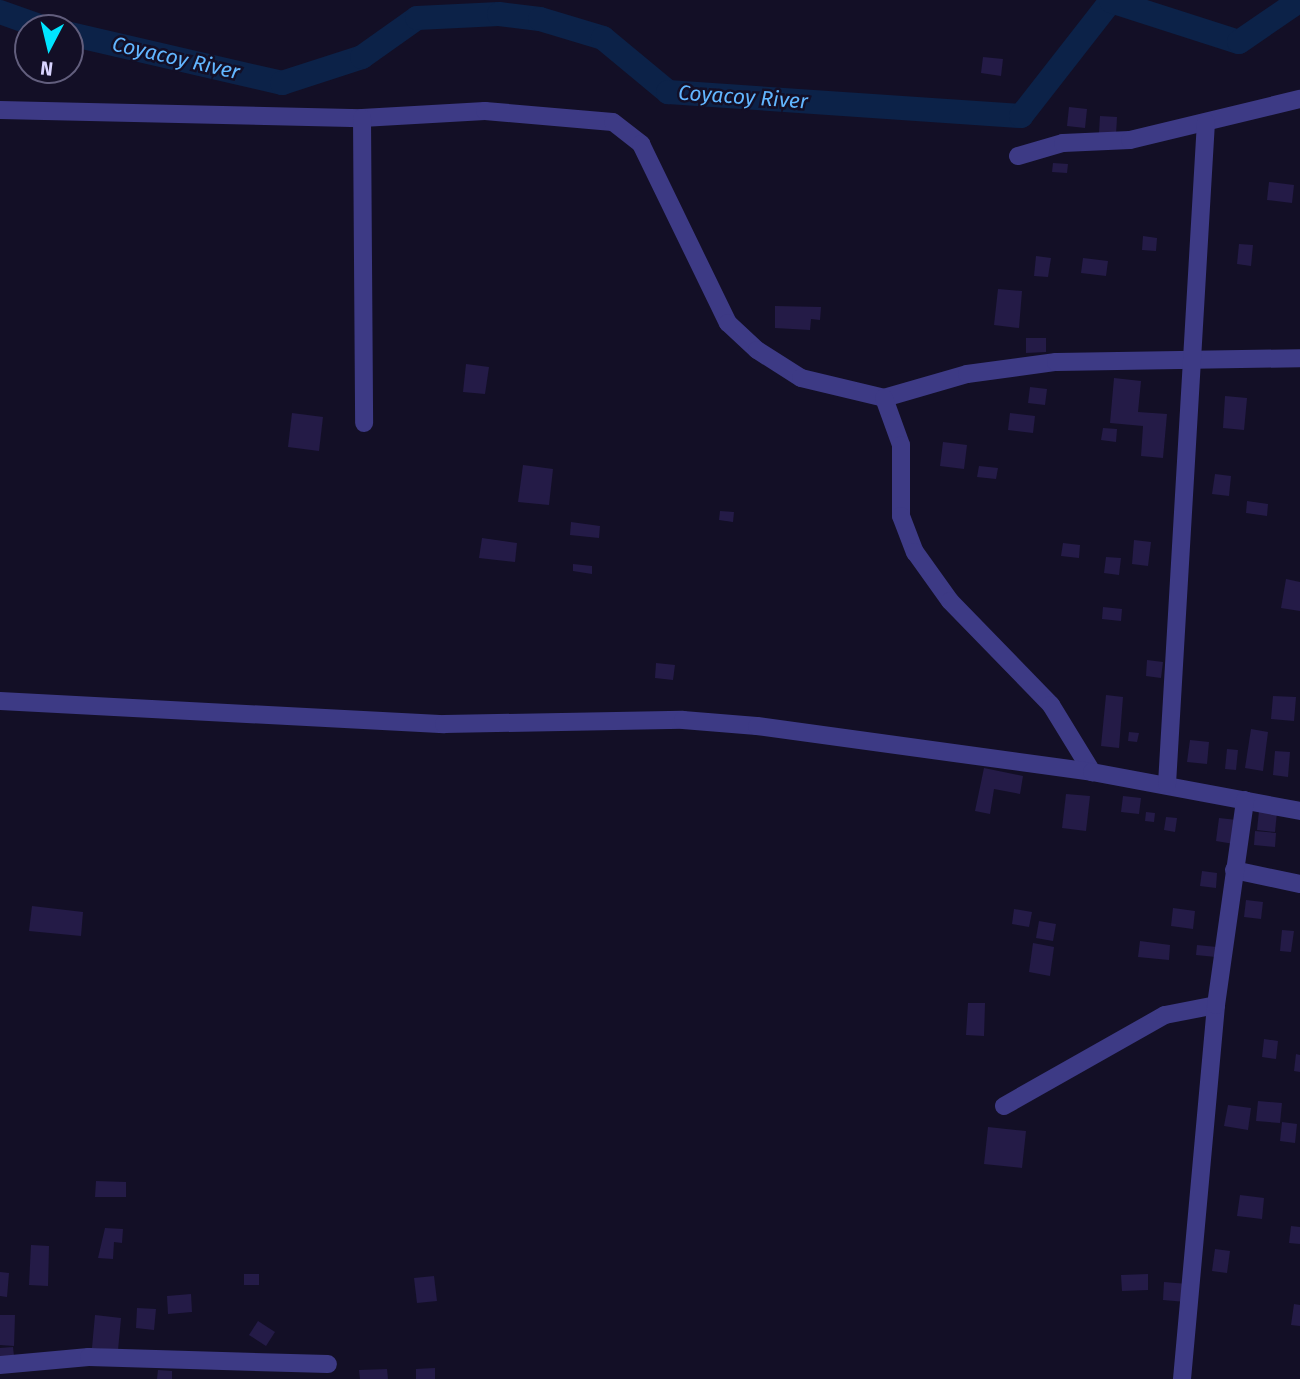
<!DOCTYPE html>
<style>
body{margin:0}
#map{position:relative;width:1300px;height:1379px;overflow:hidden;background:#130f26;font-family:"Fira Sans",sans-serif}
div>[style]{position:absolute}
.river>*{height:24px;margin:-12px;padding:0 12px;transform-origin:12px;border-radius:12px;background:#0c2248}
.building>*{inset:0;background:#241b47}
.minor>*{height:18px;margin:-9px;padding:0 9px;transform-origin:9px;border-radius:9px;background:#3d3a85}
span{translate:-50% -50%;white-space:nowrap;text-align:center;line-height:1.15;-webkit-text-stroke:5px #130f26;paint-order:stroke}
.water-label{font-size:21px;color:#62b6ff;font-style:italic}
.north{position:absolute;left:14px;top:14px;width:70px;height:70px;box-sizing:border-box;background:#130f26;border:2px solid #625e7d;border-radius:50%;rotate:187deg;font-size:19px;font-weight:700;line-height:28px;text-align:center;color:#d9d4ff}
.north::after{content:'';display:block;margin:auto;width:24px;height:32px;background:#00e5ff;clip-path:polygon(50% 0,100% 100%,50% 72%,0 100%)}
</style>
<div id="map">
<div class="river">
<div style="left:0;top:12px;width:48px;rotate:19.6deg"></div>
<div style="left:70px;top:34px;width:218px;rotate:13deg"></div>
<div style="left:282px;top:83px;width:84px;rotate:-18deg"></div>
<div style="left:362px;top:57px;width:67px;rotate:-35.3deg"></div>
<div style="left:417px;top:18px;width:82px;rotate:-2.8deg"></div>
<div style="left:499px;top:14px;width:41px;rotate:7deg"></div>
<div style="left:540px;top:19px;width:66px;rotate:16.8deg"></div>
<div style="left:603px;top:38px;width:85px;rotate:39.7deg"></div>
<div style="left:668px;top:92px;width:354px;rotate:3.9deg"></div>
<div style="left:1021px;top:116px;width:146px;rotate:-52deg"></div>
<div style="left:1111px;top:1px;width:134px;rotate:17.8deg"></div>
<div style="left:1239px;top:42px;width:74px;rotate:-34.5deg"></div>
</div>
<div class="building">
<div style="clip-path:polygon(983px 57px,1003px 59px,1001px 76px,981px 73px)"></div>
<div style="clip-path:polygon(1069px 107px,1087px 109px,1085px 128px,1067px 126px)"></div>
<div style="clip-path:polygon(1100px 116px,1117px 117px,1116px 135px,1099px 133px)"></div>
<div style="clip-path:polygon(1053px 163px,1068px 164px,1067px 173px,1052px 172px)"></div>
<div style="clip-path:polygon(1269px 182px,1294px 185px,1292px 203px,1267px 200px)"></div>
<div style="clip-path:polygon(1143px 236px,1157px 238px,1156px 251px,1142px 250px)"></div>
<div style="clip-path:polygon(1239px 244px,1253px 245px,1251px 266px,1237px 264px)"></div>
<div style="clip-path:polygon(1036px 256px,1051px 258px,1048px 277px,1034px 276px)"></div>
<div style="clip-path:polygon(1083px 258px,1108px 261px,1106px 276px,1081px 273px)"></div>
<div style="clip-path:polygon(998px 289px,1022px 291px,1019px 328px,994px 325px)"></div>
<div style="clip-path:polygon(775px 306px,821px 307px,820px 320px,811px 319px,810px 330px,775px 328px)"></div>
<div style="clip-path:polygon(1026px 338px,1046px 338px,1046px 352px,1026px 353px)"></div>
<div style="clip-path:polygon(466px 364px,489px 367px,485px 394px,463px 392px)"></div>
<div style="clip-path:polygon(1114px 378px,1141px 381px,1138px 412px,1167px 414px,1163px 458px,1141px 456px,1143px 426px,1110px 423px)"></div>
<div style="clip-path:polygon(1030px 387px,1047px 389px,1045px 405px,1028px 403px)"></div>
<div style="clip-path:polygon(1225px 396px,1247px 398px,1244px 430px,1223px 428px)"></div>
<div style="clip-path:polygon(292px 413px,323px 417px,319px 451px,288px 447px)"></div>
<div style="clip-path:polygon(1010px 413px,1035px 416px,1033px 433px,1008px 430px)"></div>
<div style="clip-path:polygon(1103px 428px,1117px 429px,1116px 442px,1101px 440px)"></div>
<div style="clip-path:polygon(943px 442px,967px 445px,964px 469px,940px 466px)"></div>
<div style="clip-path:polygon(523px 465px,553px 469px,549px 505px,518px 502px)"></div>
<div style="clip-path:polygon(979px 466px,998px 468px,996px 479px,977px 477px)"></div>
<div style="clip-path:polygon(1215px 474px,1231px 476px,1229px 496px,1212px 494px)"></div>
<div style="clip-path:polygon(1247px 501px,1268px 504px,1267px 516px,1246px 513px)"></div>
<div style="clip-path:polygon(720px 511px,734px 512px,733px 522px,719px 520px)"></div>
<div style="clip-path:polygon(571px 522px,600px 526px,599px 538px,570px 535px)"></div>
<div style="clip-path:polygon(482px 538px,517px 543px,515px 562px,479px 558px)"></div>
<div style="clip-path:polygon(1134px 540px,1151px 542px,1148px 566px,1132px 564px)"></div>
<div style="clip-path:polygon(1063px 543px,1080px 545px,1079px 558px,1061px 556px)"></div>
<div style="clip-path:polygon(1106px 557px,1121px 558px,1119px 575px,1104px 573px)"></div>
<div style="clip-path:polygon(573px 564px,592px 566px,592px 574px,573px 571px)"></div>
<div style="clip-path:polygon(1286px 579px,1300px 582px,1300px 611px,1281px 608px)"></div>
<div style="clip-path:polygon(1103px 607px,1122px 609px,1121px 621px,1102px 619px)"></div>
<div style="clip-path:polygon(1147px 660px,1163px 662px,1161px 678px,1146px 676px)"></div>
<div style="clip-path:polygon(656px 663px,675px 665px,673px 680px,655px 678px)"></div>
<div style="clip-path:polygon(1106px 695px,1123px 697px,1119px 748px,1101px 746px)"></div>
<div style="clip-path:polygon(1273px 696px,1296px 697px,1294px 721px,1271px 719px)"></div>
<div style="clip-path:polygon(1251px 729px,1268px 732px,1263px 771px,1245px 768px)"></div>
<div style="clip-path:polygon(1129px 732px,1139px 733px,1137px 742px,1128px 741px)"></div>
<div style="clip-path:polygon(1190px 740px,1209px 742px,1207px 764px,1187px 762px)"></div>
<div style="clip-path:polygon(1227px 749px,1238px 750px,1236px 770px,1225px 769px)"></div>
<div style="clip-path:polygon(1275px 751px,1290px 752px,1288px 777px,1273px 775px)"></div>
<div style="clip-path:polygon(984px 768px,1023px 776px,1020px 794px,994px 789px,990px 814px,975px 811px)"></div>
<div style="clip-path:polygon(1066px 794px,1090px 796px,1086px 831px,1062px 828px)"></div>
<div style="clip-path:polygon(1123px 796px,1141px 798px,1139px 814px,1121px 812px)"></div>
<div style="clip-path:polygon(1259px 811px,1277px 812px,1275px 832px,1257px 830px)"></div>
<div style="clip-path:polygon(1146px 812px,1155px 813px,1154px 822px,1145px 821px)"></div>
<div style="clip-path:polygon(1166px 817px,1177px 818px,1175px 832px,1164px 830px)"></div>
<div style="clip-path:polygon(1219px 818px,1237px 820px,1234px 844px,1216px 841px)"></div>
<div style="clip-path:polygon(1255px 831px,1276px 833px,1275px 847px,1254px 845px)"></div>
<div style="clip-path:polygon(1202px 871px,1217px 873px,1216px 888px,1200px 886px)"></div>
<div style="clip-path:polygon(1246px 900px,1263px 902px,1261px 919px,1244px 917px)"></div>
<div style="clip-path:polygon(32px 906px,83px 912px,81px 936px,29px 931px)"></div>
<div style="clip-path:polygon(1173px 908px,1195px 911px,1193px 929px,1171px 926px)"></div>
<div style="clip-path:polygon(1014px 909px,1032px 912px,1029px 927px,1012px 924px)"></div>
<div style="clip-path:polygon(1039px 921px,1056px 924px,1053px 941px,1036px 938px)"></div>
<div style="clip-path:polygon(1282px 930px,1294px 931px,1291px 952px,1280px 951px)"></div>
<div style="clip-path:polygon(1140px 941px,1170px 945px,1169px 960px,1138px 957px)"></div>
<div style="clip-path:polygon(1033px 943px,1054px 947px,1050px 976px,1029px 972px)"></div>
<div style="clip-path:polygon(1197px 945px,1217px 947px,1216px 957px,1196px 955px)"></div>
<div style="clip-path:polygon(968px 1003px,985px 1003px,984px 1036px,966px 1035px)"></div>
<div style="clip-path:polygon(1264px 1039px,1278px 1041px,1276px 1059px,1262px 1057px)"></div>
<div style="clip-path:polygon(1296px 1054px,1300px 1055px,1300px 1072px,1294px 1071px)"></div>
<div style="clip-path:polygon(1258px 1101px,1282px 1103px,1280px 1123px,1256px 1121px)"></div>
<div style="clip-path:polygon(1228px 1105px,1251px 1108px,1248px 1130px,1224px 1126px)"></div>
<div style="clip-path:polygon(1282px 1122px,1297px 1124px,1295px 1143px,1280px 1141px)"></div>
<div style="clip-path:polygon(988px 1127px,1026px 1131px,1022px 1168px,984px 1164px)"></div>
<div style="clip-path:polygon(96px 1181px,126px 1182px,126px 1197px,95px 1197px)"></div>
<div style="clip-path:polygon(1240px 1195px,1264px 1198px,1262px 1219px,1237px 1216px)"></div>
<div style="clip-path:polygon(1291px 1226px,1300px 1227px,1300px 1244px,1289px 1243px)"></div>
<div style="clip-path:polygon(105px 1228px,123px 1229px,122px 1243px,114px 1242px,113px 1259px,98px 1258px)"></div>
<div style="clip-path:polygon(31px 1245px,49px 1246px,48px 1286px,29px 1285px)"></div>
<div style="clip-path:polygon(1215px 1249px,1230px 1251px,1227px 1273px,1212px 1271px)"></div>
<div style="clip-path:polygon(0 1272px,9px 1273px,7px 1297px,0 1296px)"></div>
<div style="clip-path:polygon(244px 1274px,259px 1274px,259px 1285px,244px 1285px)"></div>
<div style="clip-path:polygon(1148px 1274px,1148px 1290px,1122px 1291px,1121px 1275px)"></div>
<div style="clip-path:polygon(434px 1276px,437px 1301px,417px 1303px,414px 1278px)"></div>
<div style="clip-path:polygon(1164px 1282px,1188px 1284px,1186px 1302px,1163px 1300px)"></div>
<div style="clip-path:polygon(191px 1294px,192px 1312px,168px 1314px,167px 1296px)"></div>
<div style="clip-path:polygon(1294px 1304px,1300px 1305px,1300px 1326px,1291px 1325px)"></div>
<div style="clip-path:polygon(137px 1308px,156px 1309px,154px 1330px,136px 1328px)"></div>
<div style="clip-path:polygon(0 1315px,15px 1315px,14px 1346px,0 1345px)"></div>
<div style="clip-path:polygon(95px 1315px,121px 1318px,118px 1350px,92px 1348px)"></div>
<div style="clip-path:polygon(258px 1321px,275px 1332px,266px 1346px,249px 1335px)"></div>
<div style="clip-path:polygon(13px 1347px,14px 1356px,0 1358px,0 1348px)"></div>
<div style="clip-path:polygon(435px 1368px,435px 1379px,416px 1379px,416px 1369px)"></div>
<div style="clip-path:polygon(387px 1369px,388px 1379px,360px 1379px,359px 1370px)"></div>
<div style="clip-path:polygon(158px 1370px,172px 1371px,172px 1379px,157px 1379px)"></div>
</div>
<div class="minor">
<div style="left:0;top:110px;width:362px;rotate:1.3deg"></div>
<div style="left:362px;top:118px;width:123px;rotate:-3.3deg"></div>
<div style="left:485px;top:111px;width:128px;rotate:4.9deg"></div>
<div style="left:613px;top:122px;width:36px;rotate:38deg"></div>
<div style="left:641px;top:144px;width:199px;rotate:64.1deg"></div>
<div style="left:728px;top:323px;width:40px;rotate:43deg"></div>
<div style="left:757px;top:350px;width:52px;rotate:32.5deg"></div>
<div style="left:801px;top:378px;width:85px;rotate:13.5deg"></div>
<div style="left:884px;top:398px;width:86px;rotate:-16.1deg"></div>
<div style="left:967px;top:374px;width:90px;rotate:-7.7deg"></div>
<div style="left:1056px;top:362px;width:244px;rotate:-0.9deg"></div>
<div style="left:362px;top:118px;width:305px;rotate:89.6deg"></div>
<div style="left:1018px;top:156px;width:47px;rotate:-16.1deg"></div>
<div style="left:1063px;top:143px;width:67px;rotate:-2.6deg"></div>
<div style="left:1130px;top:140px;width:175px;rotate:-13.6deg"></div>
<div style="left:884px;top:398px;width:50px;rotate:70.1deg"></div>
<div style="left:901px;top:445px;width:71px;rotate:90deg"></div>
<div style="left:901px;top:516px;width:39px;rotate:69deg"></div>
<div style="left:915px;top:552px;width:60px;rotate:54.5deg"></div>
<div style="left:950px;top:601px;width:145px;rotate:45.8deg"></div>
<div style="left:1051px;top:705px;width:79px;rotate:58.5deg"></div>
<div style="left:0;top:701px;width:445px;rotate:3deg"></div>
<div style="left:444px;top:724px;width:239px;rotate:-1deg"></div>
<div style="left:683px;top:720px;width:74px;rotate:4.6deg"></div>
<div style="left:757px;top:726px;width:338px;rotate:7.8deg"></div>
<div style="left:1092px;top:772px;width:212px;rotate:10.6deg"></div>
<div style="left:1167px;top:784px;width:663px;rotate:-86.63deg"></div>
<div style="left:1234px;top:870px;width:67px;rotate:12deg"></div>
<div style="left:1004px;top:1106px;width:185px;rotate:-29.5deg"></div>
<div style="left:1165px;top:1015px;width:52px;rotate:-11.1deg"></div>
<div style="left:0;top:1365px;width:89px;rotate:-5.1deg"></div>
<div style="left:89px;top:1357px;width:239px;rotate:1.7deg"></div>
<div style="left:1182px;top:1379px;width:376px;rotate:-84.8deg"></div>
<div style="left:1216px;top:1005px;width:207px;rotate:-81.9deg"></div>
</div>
<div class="water-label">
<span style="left:176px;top:58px;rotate:13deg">Coyacoy River</span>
<span style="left:743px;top:97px;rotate:4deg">Coyacoy River</span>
</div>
<div class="north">N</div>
</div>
